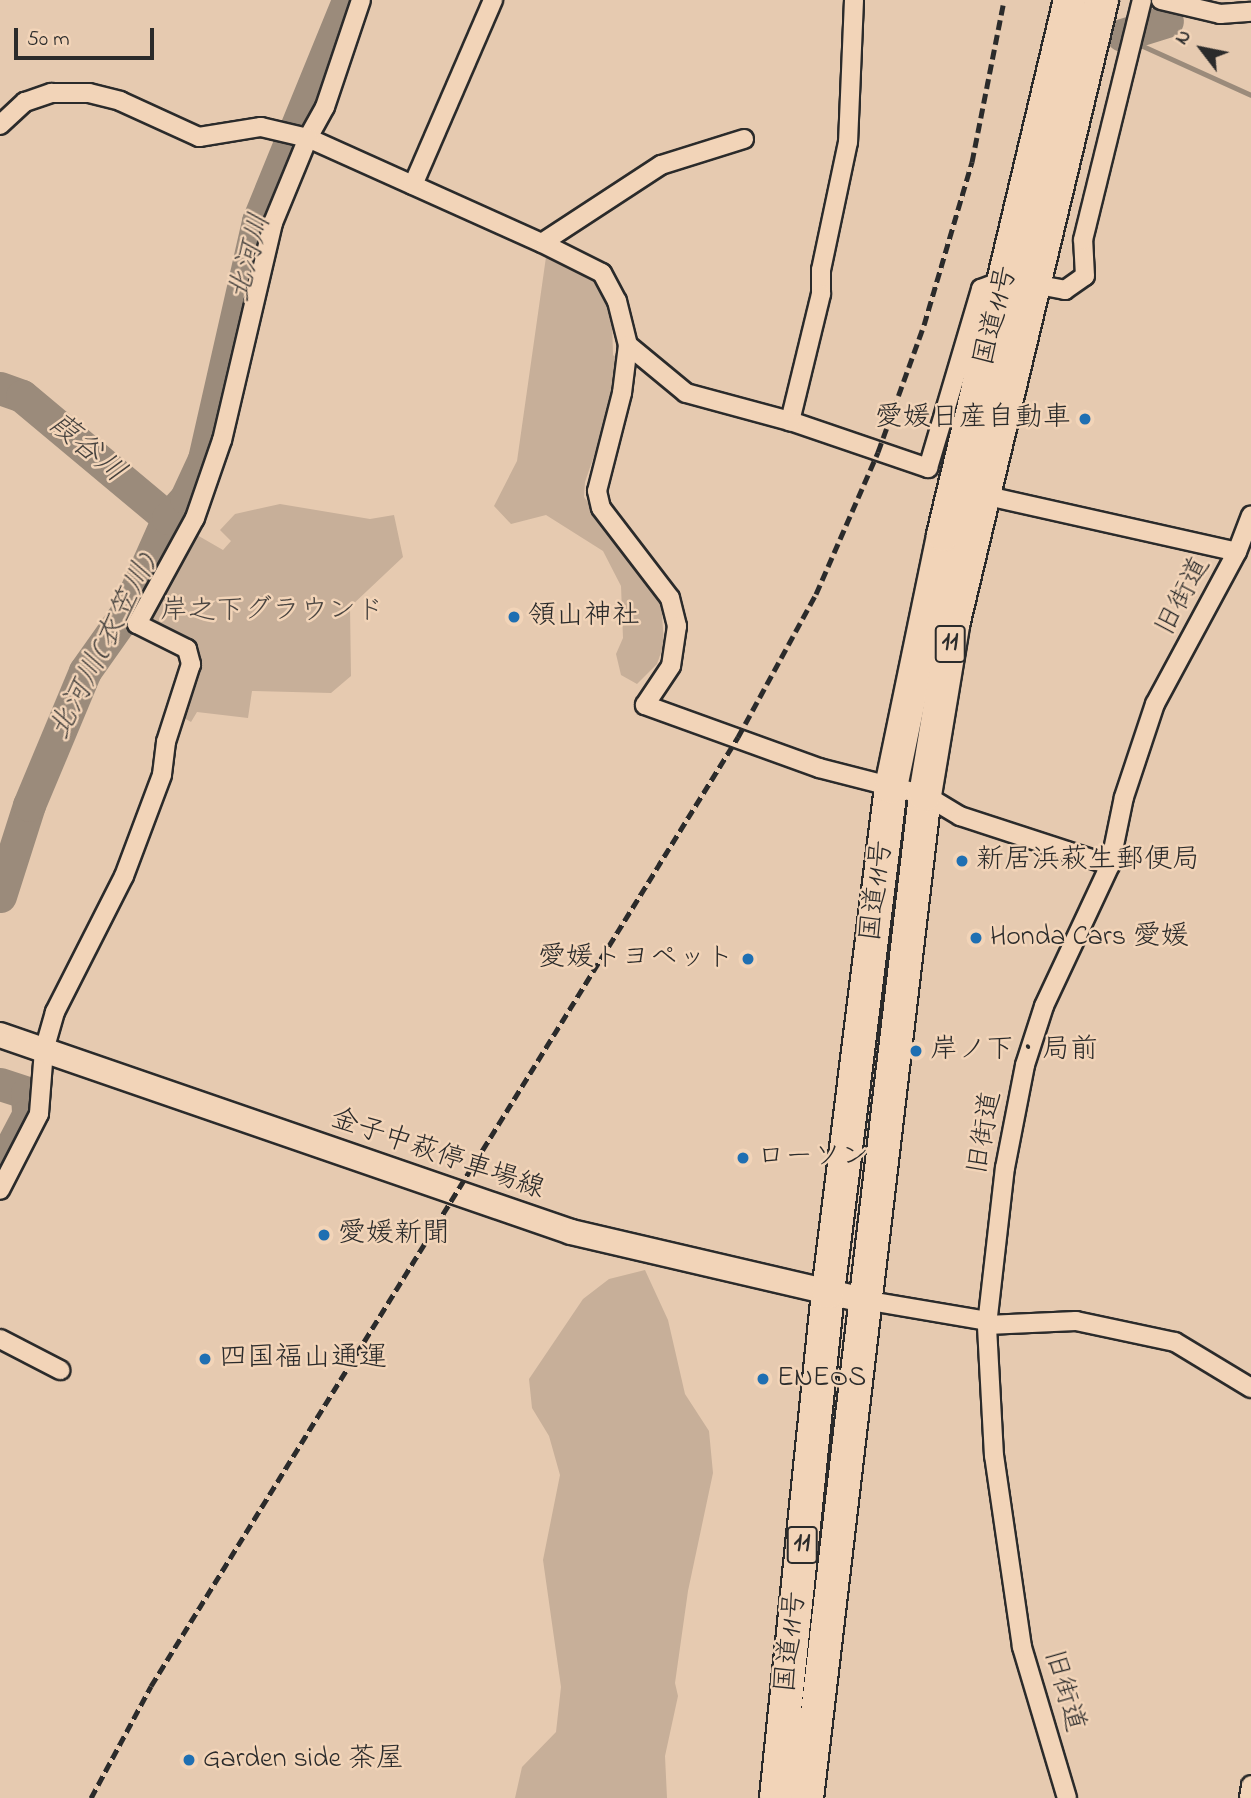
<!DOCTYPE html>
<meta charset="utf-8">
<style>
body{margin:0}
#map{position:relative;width:1251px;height:1798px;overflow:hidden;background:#e6cab0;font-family:"Indie Flower","Klee One",sans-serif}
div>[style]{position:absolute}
.green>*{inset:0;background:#c7af99}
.stream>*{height:5px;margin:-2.5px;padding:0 2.5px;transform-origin:2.5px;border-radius:2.5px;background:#9b8b7b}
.river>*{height:33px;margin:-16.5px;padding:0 16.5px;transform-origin:16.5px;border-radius:16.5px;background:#9b8b7b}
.roads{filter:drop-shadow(2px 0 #2b2b2b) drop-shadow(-2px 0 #2b2b2b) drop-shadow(0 2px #2b2b2b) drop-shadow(0 -2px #2b2b2b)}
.street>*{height:18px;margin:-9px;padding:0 9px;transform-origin:9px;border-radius:9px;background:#f2d4b8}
.secondary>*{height:24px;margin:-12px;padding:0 12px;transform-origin:12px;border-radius:12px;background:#f2d4b8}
.highway>*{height:32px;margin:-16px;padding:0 16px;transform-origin:16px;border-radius:16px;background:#f2d4b8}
.rail>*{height:5px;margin-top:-2.5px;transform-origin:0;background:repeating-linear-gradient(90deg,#2b2b2b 0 10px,transparent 0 15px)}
.dots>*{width:19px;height:19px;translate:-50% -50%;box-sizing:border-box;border:4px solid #f2d4b8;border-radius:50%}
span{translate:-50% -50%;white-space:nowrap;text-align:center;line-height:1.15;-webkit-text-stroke:5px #f2d4b8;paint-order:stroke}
.shield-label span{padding:2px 5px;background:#f2d4b8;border:2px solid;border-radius:5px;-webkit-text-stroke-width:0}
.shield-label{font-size:26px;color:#2b2b2b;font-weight:700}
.street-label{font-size:28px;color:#2b2b2b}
.poi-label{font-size:28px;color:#2b2b2b}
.right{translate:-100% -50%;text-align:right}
.left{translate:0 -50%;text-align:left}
.park-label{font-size:28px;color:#4a4541}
.water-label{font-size:30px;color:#47433f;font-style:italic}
.north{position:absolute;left:1167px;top:14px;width:70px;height:70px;-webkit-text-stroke:5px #f2d4b8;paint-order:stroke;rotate:302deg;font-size:19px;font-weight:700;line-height:28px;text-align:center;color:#2b2b2b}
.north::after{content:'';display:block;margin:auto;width:24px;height:32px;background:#2b2b2b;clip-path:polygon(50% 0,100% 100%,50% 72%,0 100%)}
.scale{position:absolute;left:14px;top:28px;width:140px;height:32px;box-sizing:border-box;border:4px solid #2b2b2b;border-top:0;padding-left:9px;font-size:21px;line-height:24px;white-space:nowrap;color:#2b2b2b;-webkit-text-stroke:5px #f2d4b8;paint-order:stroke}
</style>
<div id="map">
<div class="green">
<div style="clip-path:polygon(546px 257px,573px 267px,597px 284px,612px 318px,613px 355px,621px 362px,615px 395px,585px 482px,584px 497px,661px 600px,664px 644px,657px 664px,637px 684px,621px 675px,616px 654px,623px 638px,621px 586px,603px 551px,546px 515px,511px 524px,494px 506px,517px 461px)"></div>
<div style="clip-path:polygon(280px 504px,370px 519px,394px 515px,403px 557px,350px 607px,351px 676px,331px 693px,252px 691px,248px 718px,197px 712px,191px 722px,184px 718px,200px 661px,192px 641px,151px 620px,150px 614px,197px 535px,223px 550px,231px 541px,220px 530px,235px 514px)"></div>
<div style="clip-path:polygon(645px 1270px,668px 1320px,685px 1394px,709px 1431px,713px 1473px,688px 1591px,675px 1683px,678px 1696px,665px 1756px,667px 1798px,515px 1798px,522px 1767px,556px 1732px,561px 1687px,543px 1560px,560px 1475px,549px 1436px,532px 1408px,529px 1379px,583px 1299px,609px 1279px)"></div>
</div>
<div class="stream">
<div style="left:1136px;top:43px;width:126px;rotate:24.3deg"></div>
</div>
<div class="river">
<div style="left:1122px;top:35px;width:47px;rotate:-17.3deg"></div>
<div style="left:0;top:388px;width:23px;rotate:20deg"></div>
<div style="left:22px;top:396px;width:190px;rotate:39.9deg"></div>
<div style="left:0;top:896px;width:96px;rotate:-72.3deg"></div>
<div style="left:29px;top:805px;width:145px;rotate:-67.3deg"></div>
<div style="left:85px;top:671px;width:71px;rotate:-54.7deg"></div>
<div style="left:126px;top:613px;width:104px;rotate:-66.1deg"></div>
<div style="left:168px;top:518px;width:27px;rotate:-48deg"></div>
<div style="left:186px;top:498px;width:43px;rotate:-65.2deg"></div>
<div style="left:204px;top:459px;width:244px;rotate:-77.2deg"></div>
<div style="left:258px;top:221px;width:239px;rotate:-67.8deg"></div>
<div style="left:0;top:1084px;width:28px;rotate:18deg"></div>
<div style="left:27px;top:1093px;width:22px;rotate:87deg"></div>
<div style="left:28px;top:1115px;width:60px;rotate:117.8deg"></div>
</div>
<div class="roads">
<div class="street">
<div style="left:361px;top:0;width:113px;rotate:108.6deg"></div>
<div style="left:325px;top:107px;width:35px;rotate:119deg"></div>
<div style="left:308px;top:138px;width:256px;rotate:24.2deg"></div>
<div style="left:854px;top:0;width:142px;rotate:92.4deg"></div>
<div style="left:848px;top:142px;width:131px;rotate:101.9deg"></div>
<div style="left:821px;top:270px;width:24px;rotate:90deg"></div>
<div style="left:821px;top:294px;width:131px;rotate:103.7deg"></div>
<div style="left:790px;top:421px;width:146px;rotate:18.8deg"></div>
<div style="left:928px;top:468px;width:187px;rotate:-73.5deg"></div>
<div style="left:981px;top:289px;width:28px;rotate:-21deg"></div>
<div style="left:1007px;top:279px;width:59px;rotate:10.7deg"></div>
<div style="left:1065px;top:290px;width:24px;rotate:-35deg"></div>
<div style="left:1085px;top:276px;width:36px;rotate:-93deg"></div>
<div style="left:1083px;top:240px;width:247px;rotate:-76.2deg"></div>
<div style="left:1161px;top:0;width:61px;rotate:13.3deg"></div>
<div style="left:1220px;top:14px;width:31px;rotate:-4deg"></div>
<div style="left:0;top:125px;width:34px;rotate:-43deg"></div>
<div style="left:25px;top:102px;width:28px;rotate:-19deg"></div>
<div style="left:51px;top:93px;width:38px"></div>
<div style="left:89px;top:93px;width:32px;rotate:14deg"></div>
<div style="left:120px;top:101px;width:87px;rotate:24.5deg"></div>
<div style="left:199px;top:137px;width:63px;rotate:-9.2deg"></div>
<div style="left:261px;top:127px;width:48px;rotate:13.2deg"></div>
<div style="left:308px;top:138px;width:92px;rotate:112.4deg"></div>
<div style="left:273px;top:223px;width:223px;rotate:103.2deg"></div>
<div style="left:222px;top:440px;width:83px;rotate:109.1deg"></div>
<div style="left:195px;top:518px;width:121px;rotate:118.7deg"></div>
<div style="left:137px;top:624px;width:56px;rotate:26.6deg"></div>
<div style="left:187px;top:649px;width:16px;rotate:75deg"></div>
<div style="left:191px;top:664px;width:82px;rotate:107.8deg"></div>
<div style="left:166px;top:742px;width:33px;rotate:97deg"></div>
<div style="left:162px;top:775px;width:108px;rotate:110.6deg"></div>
<div style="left:124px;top:876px;width:153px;rotate:116.9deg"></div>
<div style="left:55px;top:1012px;width:40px;rotate:106deg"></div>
<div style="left:44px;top:1050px;width:64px;rotate:94.5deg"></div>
<div style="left:39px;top:1114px;width:85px;rotate:117.2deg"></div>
<div style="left:744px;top:139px;width:87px;rotate:162.6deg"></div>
<div style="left:661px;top:165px;width:142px;rotate:146.8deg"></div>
<div style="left:542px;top:243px;width:67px;rotate:26.6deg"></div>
<div style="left:602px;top:273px;width:32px;rotate:62deg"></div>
<div style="left:617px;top:301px;width:45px;rotate:76deg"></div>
<div style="left:628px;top:345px;width:75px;rotate:39.6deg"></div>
<div style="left:686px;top:393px;width:108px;rotate:15.1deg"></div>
<div style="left:413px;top:185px;width:202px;rotate:-66.6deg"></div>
<div style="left:628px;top:345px;width:48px;rotate:97.1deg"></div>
<div style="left:622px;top:393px;width:101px;rotate:104.3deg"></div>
<div style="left:597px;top:491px;width:17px;rotate:77deg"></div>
<div style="left:601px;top:508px;width:113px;rotate:52.5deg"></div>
<div style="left:670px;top:598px;width:29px;rotate:76deg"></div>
<div style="left:677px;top:626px;width:40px;rotate:98.5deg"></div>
<div style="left:671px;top:666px;width:47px;rotate:123.7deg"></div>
<div style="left:645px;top:705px;width:185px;rotate:19.9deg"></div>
<div style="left:819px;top:768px;width:109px;rotate:14.3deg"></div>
<div style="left:925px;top:795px;width:41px;rotate:31deg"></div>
<div style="left:960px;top:816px;width:158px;rotate:18.1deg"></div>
<div style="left:983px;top:495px;width:260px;rotate:12.6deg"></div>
<div style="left:864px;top:1300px;width:126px;rotate:9.6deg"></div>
<div style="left:987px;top:1325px;width:89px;rotate:-2.6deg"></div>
<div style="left:1076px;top:1321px;width:101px;rotate:12deg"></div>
<div style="left:1175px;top:1342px;width:89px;rotate:31.2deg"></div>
<div style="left:0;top:1339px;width:68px;rotate:27.3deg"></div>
<div style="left:1067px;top:1798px;width:158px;rotate:-106.6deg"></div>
<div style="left:1022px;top:1647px;width:193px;rotate:-98.3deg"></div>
<div style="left:994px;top:1456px;width:131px;rotate:-93.1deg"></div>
<div style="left:987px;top:1325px;width:158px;rotate:-83.5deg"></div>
<div style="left:1005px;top:1168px;width:105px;rotate:-79deg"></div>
<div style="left:1025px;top:1065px;width:62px;rotate:-72.1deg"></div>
<div style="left:1044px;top:1006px;width:156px;rotate:-64.9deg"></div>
<div style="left:1110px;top:865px;width:69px;rotate:-78.4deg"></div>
<div style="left:1124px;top:797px;width:98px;rotate:-71.6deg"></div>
<div style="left:1155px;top:704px;width:173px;rotate:-61.7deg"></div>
<div style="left:1237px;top:552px;width:39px;rotate:-69deg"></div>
<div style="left:1249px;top:1798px;width:13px;rotate:-81deg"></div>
</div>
<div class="secondary">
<div style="left:0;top:1035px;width:604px;rotate:19.03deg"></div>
<div style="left:571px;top:1232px;width:301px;rotate:13.1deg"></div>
</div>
<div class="highway">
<div style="left:776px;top:1798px;width:509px;rotate:-84.13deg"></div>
<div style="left:828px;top:1292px;width:509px;rotate:-82.89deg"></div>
<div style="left:891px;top:787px;width:257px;rotate:-78.3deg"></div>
<div style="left:943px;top:535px;width:550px;rotate:-76.65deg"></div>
<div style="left:807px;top:1798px;width:1010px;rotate:-83.29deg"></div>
<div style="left:925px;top:795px;width:172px;rotate:-80.6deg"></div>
<div style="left:953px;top:625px;width:643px;rotate:-76.59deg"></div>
</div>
</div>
<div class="rail">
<div style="left:91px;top:1798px;width:127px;rotate:-61.8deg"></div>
<div style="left:151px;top:1686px;width:1116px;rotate:-58.26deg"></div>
<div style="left:738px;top:737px;width:163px;rotate:-61.4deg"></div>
<div style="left:816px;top:594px;width:155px;rotate:-66.4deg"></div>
<div style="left:878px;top:452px;width:135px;rotate:-70.1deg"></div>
<div style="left:924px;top:325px;width:170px;rotate:-73.6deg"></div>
<div style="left:972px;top:162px;width:165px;rotate:-78.8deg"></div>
</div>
<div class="dots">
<div style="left:1085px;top:419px;background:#1f6fb2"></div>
<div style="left:514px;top:617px;background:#1f6fb2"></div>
<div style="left:962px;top:861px;background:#1f6fb2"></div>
<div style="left:976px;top:938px;background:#1f6fb2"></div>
<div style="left:748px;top:959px;background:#1f6fb2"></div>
<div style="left:916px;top:1051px;background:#1f6fb2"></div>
<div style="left:743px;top:1158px;background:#1f6fb2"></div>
<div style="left:324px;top:1235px;background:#1f6fb2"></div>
<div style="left:205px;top:1359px;background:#1f6fb2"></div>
<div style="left:763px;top:1379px;background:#1f6fb2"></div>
<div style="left:189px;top:1760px;background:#1f6fb2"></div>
</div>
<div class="shield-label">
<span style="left:950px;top:644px">11</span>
<span style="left:802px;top:1545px">11</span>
</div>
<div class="street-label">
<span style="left:997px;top:316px;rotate:-76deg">国道11号</span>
<span style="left:1184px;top:597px;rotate:-62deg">旧街道</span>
<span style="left:878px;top:891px;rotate:-83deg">国道11号</span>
<span style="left:986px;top:1133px;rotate:-80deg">旧街道</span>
<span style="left:437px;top:1155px;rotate:19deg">金子中萩停車場線</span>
<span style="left:792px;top:1642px;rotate:-84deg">国道11号</span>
<span style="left:1063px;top:1691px;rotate:74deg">旧街道</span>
</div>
<div class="poi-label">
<span class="right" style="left:1071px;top:419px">愛媛日産自動車</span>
<span class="left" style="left:528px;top:617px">領山神社</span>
<span class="left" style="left:976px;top:861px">新居浜萩生郵便局</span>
<span class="left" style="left:990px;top:938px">Honda Cars 愛媛</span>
<span class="right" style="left:734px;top:959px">愛媛トヨペット</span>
<span class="left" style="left:930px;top:1051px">岸ノ下・局前</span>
<span class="left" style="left:757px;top:1158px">ローソン</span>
<span class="left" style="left:338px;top:1235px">愛媛新聞</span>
<span class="left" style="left:219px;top:1359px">四国福山通運</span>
<span class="left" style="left:777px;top:1379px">ENEOS</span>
<span class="left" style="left:203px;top:1760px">Garden side 茶屋</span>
</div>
<div class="park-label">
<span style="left:272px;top:612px">岸之下グラウンド</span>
</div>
<div class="water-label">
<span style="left:251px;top:258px;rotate:-75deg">北河川</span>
<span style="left:86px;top:449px;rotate:40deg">葭谷川</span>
<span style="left:104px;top:648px;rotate:-63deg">北河川(衣笠川)</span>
</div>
<div class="north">N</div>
<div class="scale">50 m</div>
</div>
